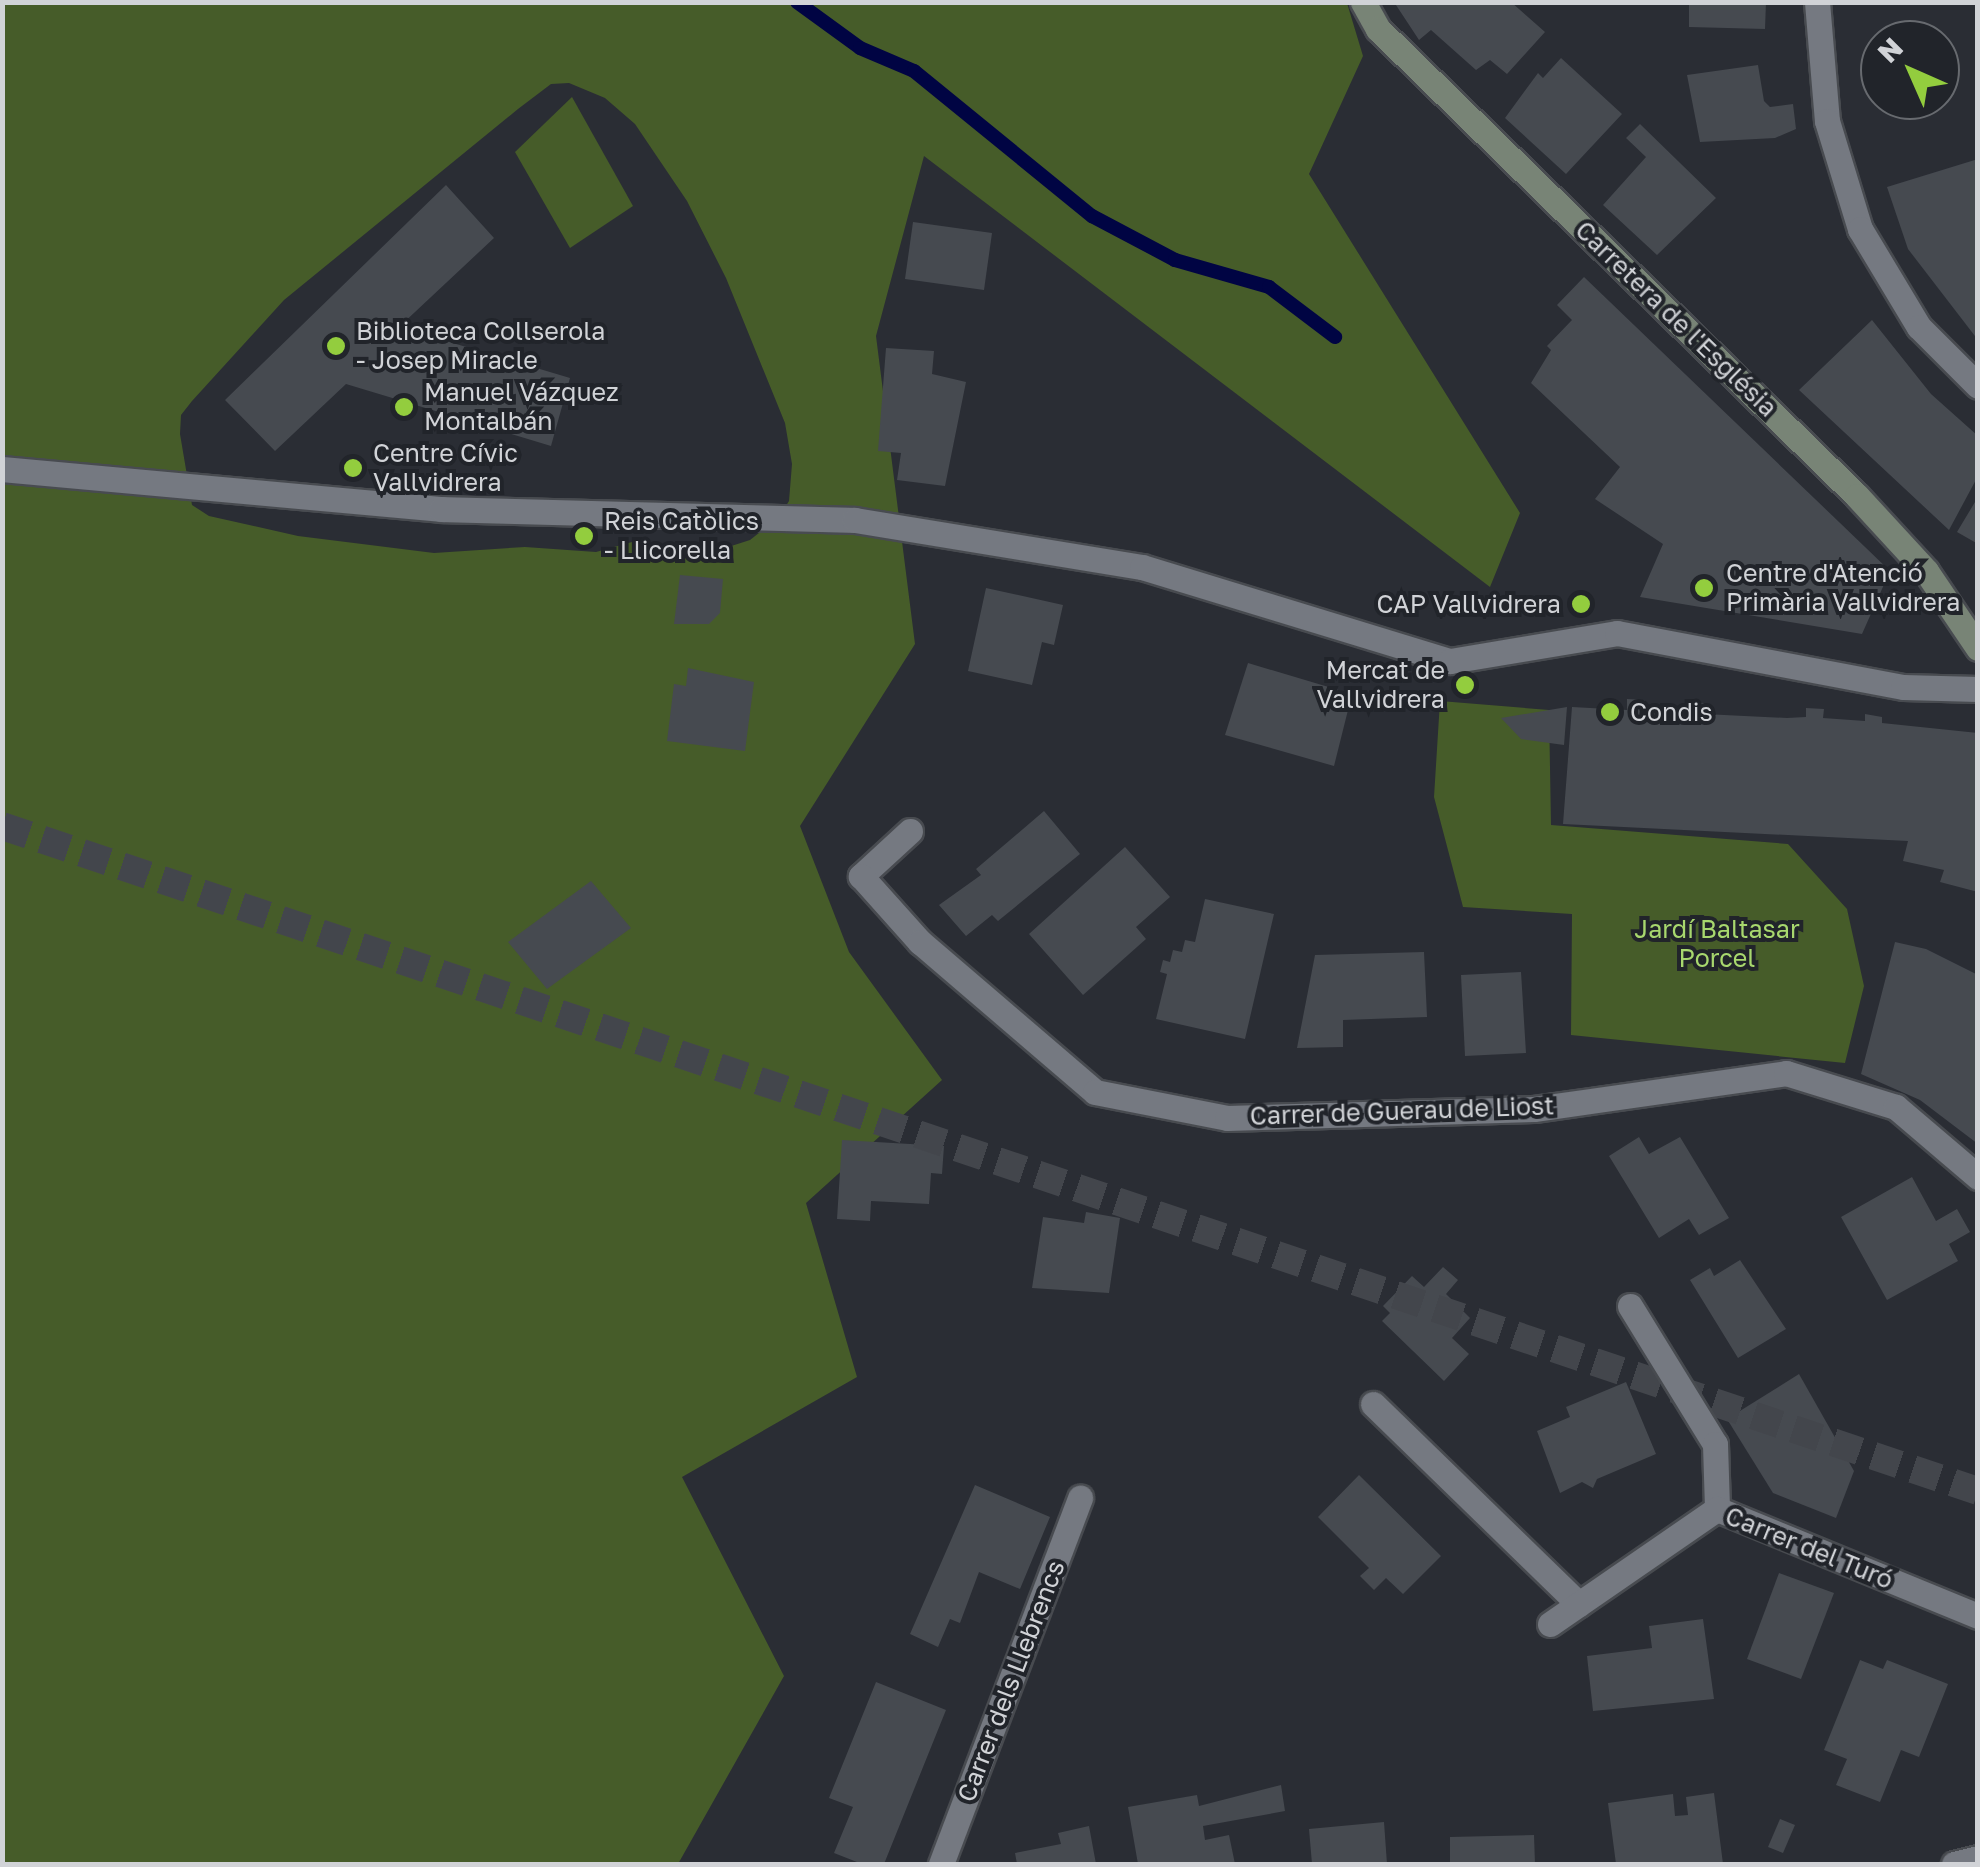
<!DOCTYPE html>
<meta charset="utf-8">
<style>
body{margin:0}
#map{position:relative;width:1980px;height:1867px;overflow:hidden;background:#2a2d34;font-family:"Golos Text",sans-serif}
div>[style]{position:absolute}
.green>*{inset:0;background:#465c29}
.stream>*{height:14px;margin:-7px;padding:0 7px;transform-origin:7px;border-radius:7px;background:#000443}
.building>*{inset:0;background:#464a50}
.trunk-tunnel>*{height:28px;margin-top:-14px;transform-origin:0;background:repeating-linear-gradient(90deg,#43464c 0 28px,transparent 0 42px)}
.roads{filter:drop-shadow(2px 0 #484b50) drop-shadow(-2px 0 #484b50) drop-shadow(0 2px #484b50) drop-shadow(0 -2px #484b50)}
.minor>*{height:25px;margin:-12.5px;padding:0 12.5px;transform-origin:12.5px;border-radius:12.5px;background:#757981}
.tertiary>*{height:25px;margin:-12.5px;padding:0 12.5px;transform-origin:12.5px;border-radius:12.5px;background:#757981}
.secondary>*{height:25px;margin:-12.5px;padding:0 12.5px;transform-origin:12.5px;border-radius:12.5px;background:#788476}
.dots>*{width:28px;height:28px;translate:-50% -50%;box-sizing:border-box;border:5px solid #21242a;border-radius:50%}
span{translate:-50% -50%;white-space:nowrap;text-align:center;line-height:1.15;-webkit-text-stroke:8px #21242a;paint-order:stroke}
.street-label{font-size:25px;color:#d1d3d7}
.poi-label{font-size:25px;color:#d1d3d7}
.left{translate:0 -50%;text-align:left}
.right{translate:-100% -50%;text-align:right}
.park-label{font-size:25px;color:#a8d86e}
.frame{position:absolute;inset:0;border:5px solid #d1d3d7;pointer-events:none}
.north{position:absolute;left:1860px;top:20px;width:100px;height:100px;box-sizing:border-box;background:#21242a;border:2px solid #676a6f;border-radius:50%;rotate:315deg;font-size:28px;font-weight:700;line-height:40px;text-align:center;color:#d1d3d7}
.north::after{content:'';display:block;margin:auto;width:35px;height:45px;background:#93cd3e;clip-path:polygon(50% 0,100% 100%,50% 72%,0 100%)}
</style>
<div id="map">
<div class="green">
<div style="clip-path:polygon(evenodd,3px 3px,1347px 3px,1363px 56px,1309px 174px,1520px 513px,1490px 587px,924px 156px,876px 336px,915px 644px,800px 826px,849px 952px,942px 1080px,806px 1203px,857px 1377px,682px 1477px,784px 1676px,678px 1864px,3px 1864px,3px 3px,569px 83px,605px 98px,635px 124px,687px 201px,726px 278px,785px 423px,792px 464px,789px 501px,779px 517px,750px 540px,700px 556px,632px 542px,596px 552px,525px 547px,434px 553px,298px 536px,209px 516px,192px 505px,180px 434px,181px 415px,192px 401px,284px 300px,518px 109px,551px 84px,569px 83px)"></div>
<div style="clip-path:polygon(572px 97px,633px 206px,570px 248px,515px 152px)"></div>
<div style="clip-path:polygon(1440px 701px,1549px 710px,1551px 825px,1788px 844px,1847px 909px,1864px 986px,1845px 1063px,1571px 1035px,1572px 914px,1463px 907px,1434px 797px)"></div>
</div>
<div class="stream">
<div style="left:797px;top:2px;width:78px;rotate:36.1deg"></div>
<div style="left:860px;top:48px;width:59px;rotate:23.1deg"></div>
<div style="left:914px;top:71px;width:230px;rotate:39.2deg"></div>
<div style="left:1092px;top:216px;width:94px;rotate:27.9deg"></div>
<div style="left:1175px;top:260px;width:98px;rotate:16deg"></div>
<div style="left:1269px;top:287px;width:83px;rotate:37.1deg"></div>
</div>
<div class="building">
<div style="clip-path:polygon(1394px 2px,1511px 2px,1545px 32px,1507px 74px,1490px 60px,1476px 70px,1431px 30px,1419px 40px)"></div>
<div style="clip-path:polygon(1689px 2px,1766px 2px,1765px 29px,1689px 27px)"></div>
<div style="clip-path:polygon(1561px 58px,1622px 114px,1566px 174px,1505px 118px,1538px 73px,1543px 78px)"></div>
<div style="clip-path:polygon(1758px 65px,1764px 101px,1770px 107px,1793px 104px,1796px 129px,1775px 138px,1700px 142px,1687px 75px)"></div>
<div style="clip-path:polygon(1640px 124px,1716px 198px,1657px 255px,1603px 205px,1646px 157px,1626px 138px)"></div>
<div style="clip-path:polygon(1978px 159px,1978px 340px,1908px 249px,1887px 187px)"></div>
<div style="clip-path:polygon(446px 185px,494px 238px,399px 327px,570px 378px,551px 446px,346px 384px,275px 451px,225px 400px)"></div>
<div style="clip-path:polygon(913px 222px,992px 233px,984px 290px,905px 279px)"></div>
<div style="clip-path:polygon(1584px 277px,1890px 571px,1862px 634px,1640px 597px,1663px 544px,1595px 499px,1620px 467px,1531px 383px,1551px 350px,1547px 346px,1572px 320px,1557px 305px)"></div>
<div style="clip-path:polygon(1872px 320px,1931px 394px,1978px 436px,1978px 476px,1949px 530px,1799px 390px)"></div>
<div style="clip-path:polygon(886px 348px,934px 351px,932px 374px,966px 382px,945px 486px,897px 480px,901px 453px,878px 451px)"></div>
<div style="clip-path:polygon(1978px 497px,1978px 544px,1957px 532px)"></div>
<div style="clip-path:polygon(680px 575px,723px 579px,720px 613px,709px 624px,674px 624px)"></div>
<div style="clip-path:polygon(986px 588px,1063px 605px,1054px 645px,1042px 642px,1032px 685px,968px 671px)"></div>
<div style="clip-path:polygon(1248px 663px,1352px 694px,1334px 766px,1225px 735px)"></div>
<div style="clip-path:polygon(688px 668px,754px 682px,745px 751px,667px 741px,674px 684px,686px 686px)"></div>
<div style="clip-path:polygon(1627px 699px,1645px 700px,1644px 710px,1686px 713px,1687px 702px,1704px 703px,1704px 714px,1787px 718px,1806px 717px,1806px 708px,1824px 709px,1823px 718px,1865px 721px,1865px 714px,1882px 717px,1882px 723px,1978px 733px,1978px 892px,1940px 882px,1944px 870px,1903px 861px,1908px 841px,1563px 824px,1572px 707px,1627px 710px)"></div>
<div style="clip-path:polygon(1567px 707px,1564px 745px,1521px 739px,1501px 718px)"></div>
<div style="clip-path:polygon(1044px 811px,1080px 854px,998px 921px,992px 915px,966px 936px,939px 905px,981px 875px,976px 869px)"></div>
<div style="clip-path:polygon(1125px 847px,1170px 897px,1136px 927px,1146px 939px,1083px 995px,1029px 934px)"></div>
<div style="clip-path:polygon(591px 881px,631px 928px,547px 989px,508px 942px)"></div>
<div style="clip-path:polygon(1205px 899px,1274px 914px,1245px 1039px,1156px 1019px,1167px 974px,1160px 972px,1163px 960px,1170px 962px,1173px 950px,1182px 952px,1185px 940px,1195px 942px)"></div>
<div style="clip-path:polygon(1895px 942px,1926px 949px,1978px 975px,1978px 1144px,1920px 1100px,1861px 1074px)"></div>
<div style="clip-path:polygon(1424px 952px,1427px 1017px,1343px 1020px,1343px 1047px,1297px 1048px,1315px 955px)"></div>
<div style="clip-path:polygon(1521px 972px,1526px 1053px,1465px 1056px,1461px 975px)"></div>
<div style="clip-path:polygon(1639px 1137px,1649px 1154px,1680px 1137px,1729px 1218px,1699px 1235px,1689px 1219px,1659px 1238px,1609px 1156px)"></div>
<div style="clip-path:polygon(842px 1140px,944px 1146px,942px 1174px,931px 1173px,929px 1204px,871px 1201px,870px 1221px,837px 1219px)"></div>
<div style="clip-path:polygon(1912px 1177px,1936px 1221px,1957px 1209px,1970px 1232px,1949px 1244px,1958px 1261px,1887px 1300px,1841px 1217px)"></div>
<div style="clip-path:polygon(1086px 1212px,1120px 1218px,1109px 1293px,1032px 1288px,1043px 1217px,1084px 1223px)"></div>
<div style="clip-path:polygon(1740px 1260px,1786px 1329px,1738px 1358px,1690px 1280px,1710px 1268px,1714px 1276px)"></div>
<div style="clip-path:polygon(1443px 1267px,1458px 1280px,1446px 1294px,1470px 1318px,1452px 1338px,1469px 1354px,1444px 1381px,1382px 1321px,1390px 1313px,1383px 1306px,1412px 1276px,1424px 1287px)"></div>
<div style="clip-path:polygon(1799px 1374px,1854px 1471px,1836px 1518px,1773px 1493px,1727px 1419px)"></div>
<div style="clip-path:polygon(1626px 1382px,1656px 1454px,1597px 1479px,1593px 1488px,1582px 1482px,1560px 1493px,1537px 1431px,1570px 1417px,1566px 1407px)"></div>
<div style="clip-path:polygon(1359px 1475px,1441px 1556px,1403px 1594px,1386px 1578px,1374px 1590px,1360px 1576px,1369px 1568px,1318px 1517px)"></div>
<div style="clip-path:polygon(975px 1485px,1050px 1517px,1020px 1589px,979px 1572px,960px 1623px,950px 1619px,938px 1647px,910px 1634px)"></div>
<div style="clip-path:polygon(1779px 1573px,1834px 1593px,1801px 1679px,1747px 1659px)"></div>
<div style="clip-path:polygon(1703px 1619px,1714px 1699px,1593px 1711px,1587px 1656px,1652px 1648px,1649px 1626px)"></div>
<div style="clip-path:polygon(1860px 1660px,1883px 1669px,1887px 1660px,1948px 1684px,1919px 1757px,1901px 1750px,1880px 1802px,1836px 1785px,1847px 1759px,1824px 1750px)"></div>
<div style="clip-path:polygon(876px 1682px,946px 1710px,884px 1864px,862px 1864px,834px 1853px,853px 1807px,829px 1798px)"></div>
<div style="clip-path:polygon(1281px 1785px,1285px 1811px,1203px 1826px,1205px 1840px,1229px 1835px,1235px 1864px,1138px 1864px,1128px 1807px,1197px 1795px,1199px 1806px)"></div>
<div style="clip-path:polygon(1714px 1793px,1723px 1864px,1616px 1864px,1608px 1803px,1673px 1794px,1675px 1816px,1688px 1815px,1686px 1797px)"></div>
<div style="clip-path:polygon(1780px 1819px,1795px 1825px,1783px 1853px,1768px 1847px)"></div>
<div style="clip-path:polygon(1384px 1822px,1387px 1864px,1312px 1864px,1309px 1829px)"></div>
<div style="clip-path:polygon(1089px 1826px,1096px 1864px,1017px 1864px,1015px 1853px,1061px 1844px,1058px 1833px)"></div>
<div style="clip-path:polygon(1534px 1835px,1535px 1864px,1450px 1864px,1450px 1837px)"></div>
</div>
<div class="trunk-tunnel">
<div style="left:2px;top:826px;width:2085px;rotate:18.6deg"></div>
</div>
<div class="roads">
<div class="minor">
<div style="left:2px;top:469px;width:441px;rotate:5.2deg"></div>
<div style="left:441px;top:509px;width:414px;rotate:1.5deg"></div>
<div style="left:855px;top:520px;width:291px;rotate:9.3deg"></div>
<div style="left:1142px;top:567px;width:322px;rotate:17deg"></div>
<div style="left:1450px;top:661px;width:169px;rotate:-9.5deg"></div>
<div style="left:1617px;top:633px;width:291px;rotate:10.7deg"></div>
<div style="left:1903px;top:687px;width:75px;rotate:1.5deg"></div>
<div style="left:910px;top:831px;width:67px;rotate:137.4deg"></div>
<div style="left:861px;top:876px;width:89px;rotate:48.2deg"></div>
<div style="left:920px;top:942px;width:230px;rotate:40.6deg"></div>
<div style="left:1095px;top:1092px;width:135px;rotate:11.1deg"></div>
<div style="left:1227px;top:1118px;width:307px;rotate:-1.7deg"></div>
<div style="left:1534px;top:1109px;width:255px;rotate:-8.1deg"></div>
<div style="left:1786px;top:1073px;width:115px;rotate:17.2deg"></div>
<div style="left:1896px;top:1107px;width:108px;rotate:40.5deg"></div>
<div style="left:1630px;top:1306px;width:162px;rotate:58.4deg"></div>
<div style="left:1715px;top:1444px;width:65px;rotate:88.2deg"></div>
<div style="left:1373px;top:1404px;width:287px;rotate:44.2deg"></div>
<div style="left:1717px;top:1509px;width:282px;rotate:22.3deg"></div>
<div style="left:1550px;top:1624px;width:203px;rotate:-34.6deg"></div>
<div style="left:941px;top:1864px;width:392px;rotate:-69.2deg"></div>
<div style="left:1954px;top:1864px;width:25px;rotate:-14deg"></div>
</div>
<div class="tertiary">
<div style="left:1817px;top:2px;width:119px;rotate:85.2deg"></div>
<div style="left:1827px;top:121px;width:113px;rotate:73deg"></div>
<div style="left:1860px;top:229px;width:114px;rotate:59deg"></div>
<div style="left:1919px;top:327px;width:83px;rotate:45deg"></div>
</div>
<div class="secondary">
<div style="left:1363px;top:2px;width:31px;rotate:61deg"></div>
<div style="left:1378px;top:29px;width:669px;rotate:44.27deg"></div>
<div style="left:1857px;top:496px;width:102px;rotate:47.4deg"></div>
<div style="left:1926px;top:571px;width:93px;rotate:56deg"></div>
</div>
</div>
<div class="dots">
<div style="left:336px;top:346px;background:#93cd3e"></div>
<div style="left:404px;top:407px;background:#93cd3e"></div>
<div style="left:353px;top:468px;background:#93cd3e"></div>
<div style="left:584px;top:536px;background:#93cd3e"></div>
<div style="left:1704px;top:588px;background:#93cd3e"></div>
<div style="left:1581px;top:604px;background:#93cd3e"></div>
<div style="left:1465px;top:685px;background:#93cd3e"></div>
<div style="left:1610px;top:712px;background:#93cd3e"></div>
</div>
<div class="street-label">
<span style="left:1676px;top:319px;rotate:44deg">Carretera de l'Església</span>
<span style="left:1402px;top:1111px;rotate:-2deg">Carrer de Guerau de Liost</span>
<span style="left:1809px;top:1548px;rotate:22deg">Carrer del Turó</span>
<span style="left:1011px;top:1681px;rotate:-69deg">Carrer dels Llebrencs</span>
</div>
<div class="poi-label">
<span class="left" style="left:356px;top:346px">Biblioteca Collserola<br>- Josep Miracle</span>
<span class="left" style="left:424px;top:407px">Manuel Vázquez<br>Montalbán</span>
<span class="left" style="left:373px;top:468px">Centre Cívic<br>Vallvidrera</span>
<span class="left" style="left:604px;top:536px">Reis Catòlics<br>- Llicorella</span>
<span class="left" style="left:1726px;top:588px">Centre d'Atenció<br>Primària Vallvidrera</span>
<span class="right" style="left:1561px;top:604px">CAP Vallvidrera</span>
<span class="right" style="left:1445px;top:685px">Mercat de<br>Vallvidrera</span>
<span class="left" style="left:1630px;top:712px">Condis</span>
</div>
<div class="park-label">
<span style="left:1717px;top:944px">Jardí Baltasar<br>Porcel</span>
</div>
<div class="frame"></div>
<div class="north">N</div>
</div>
